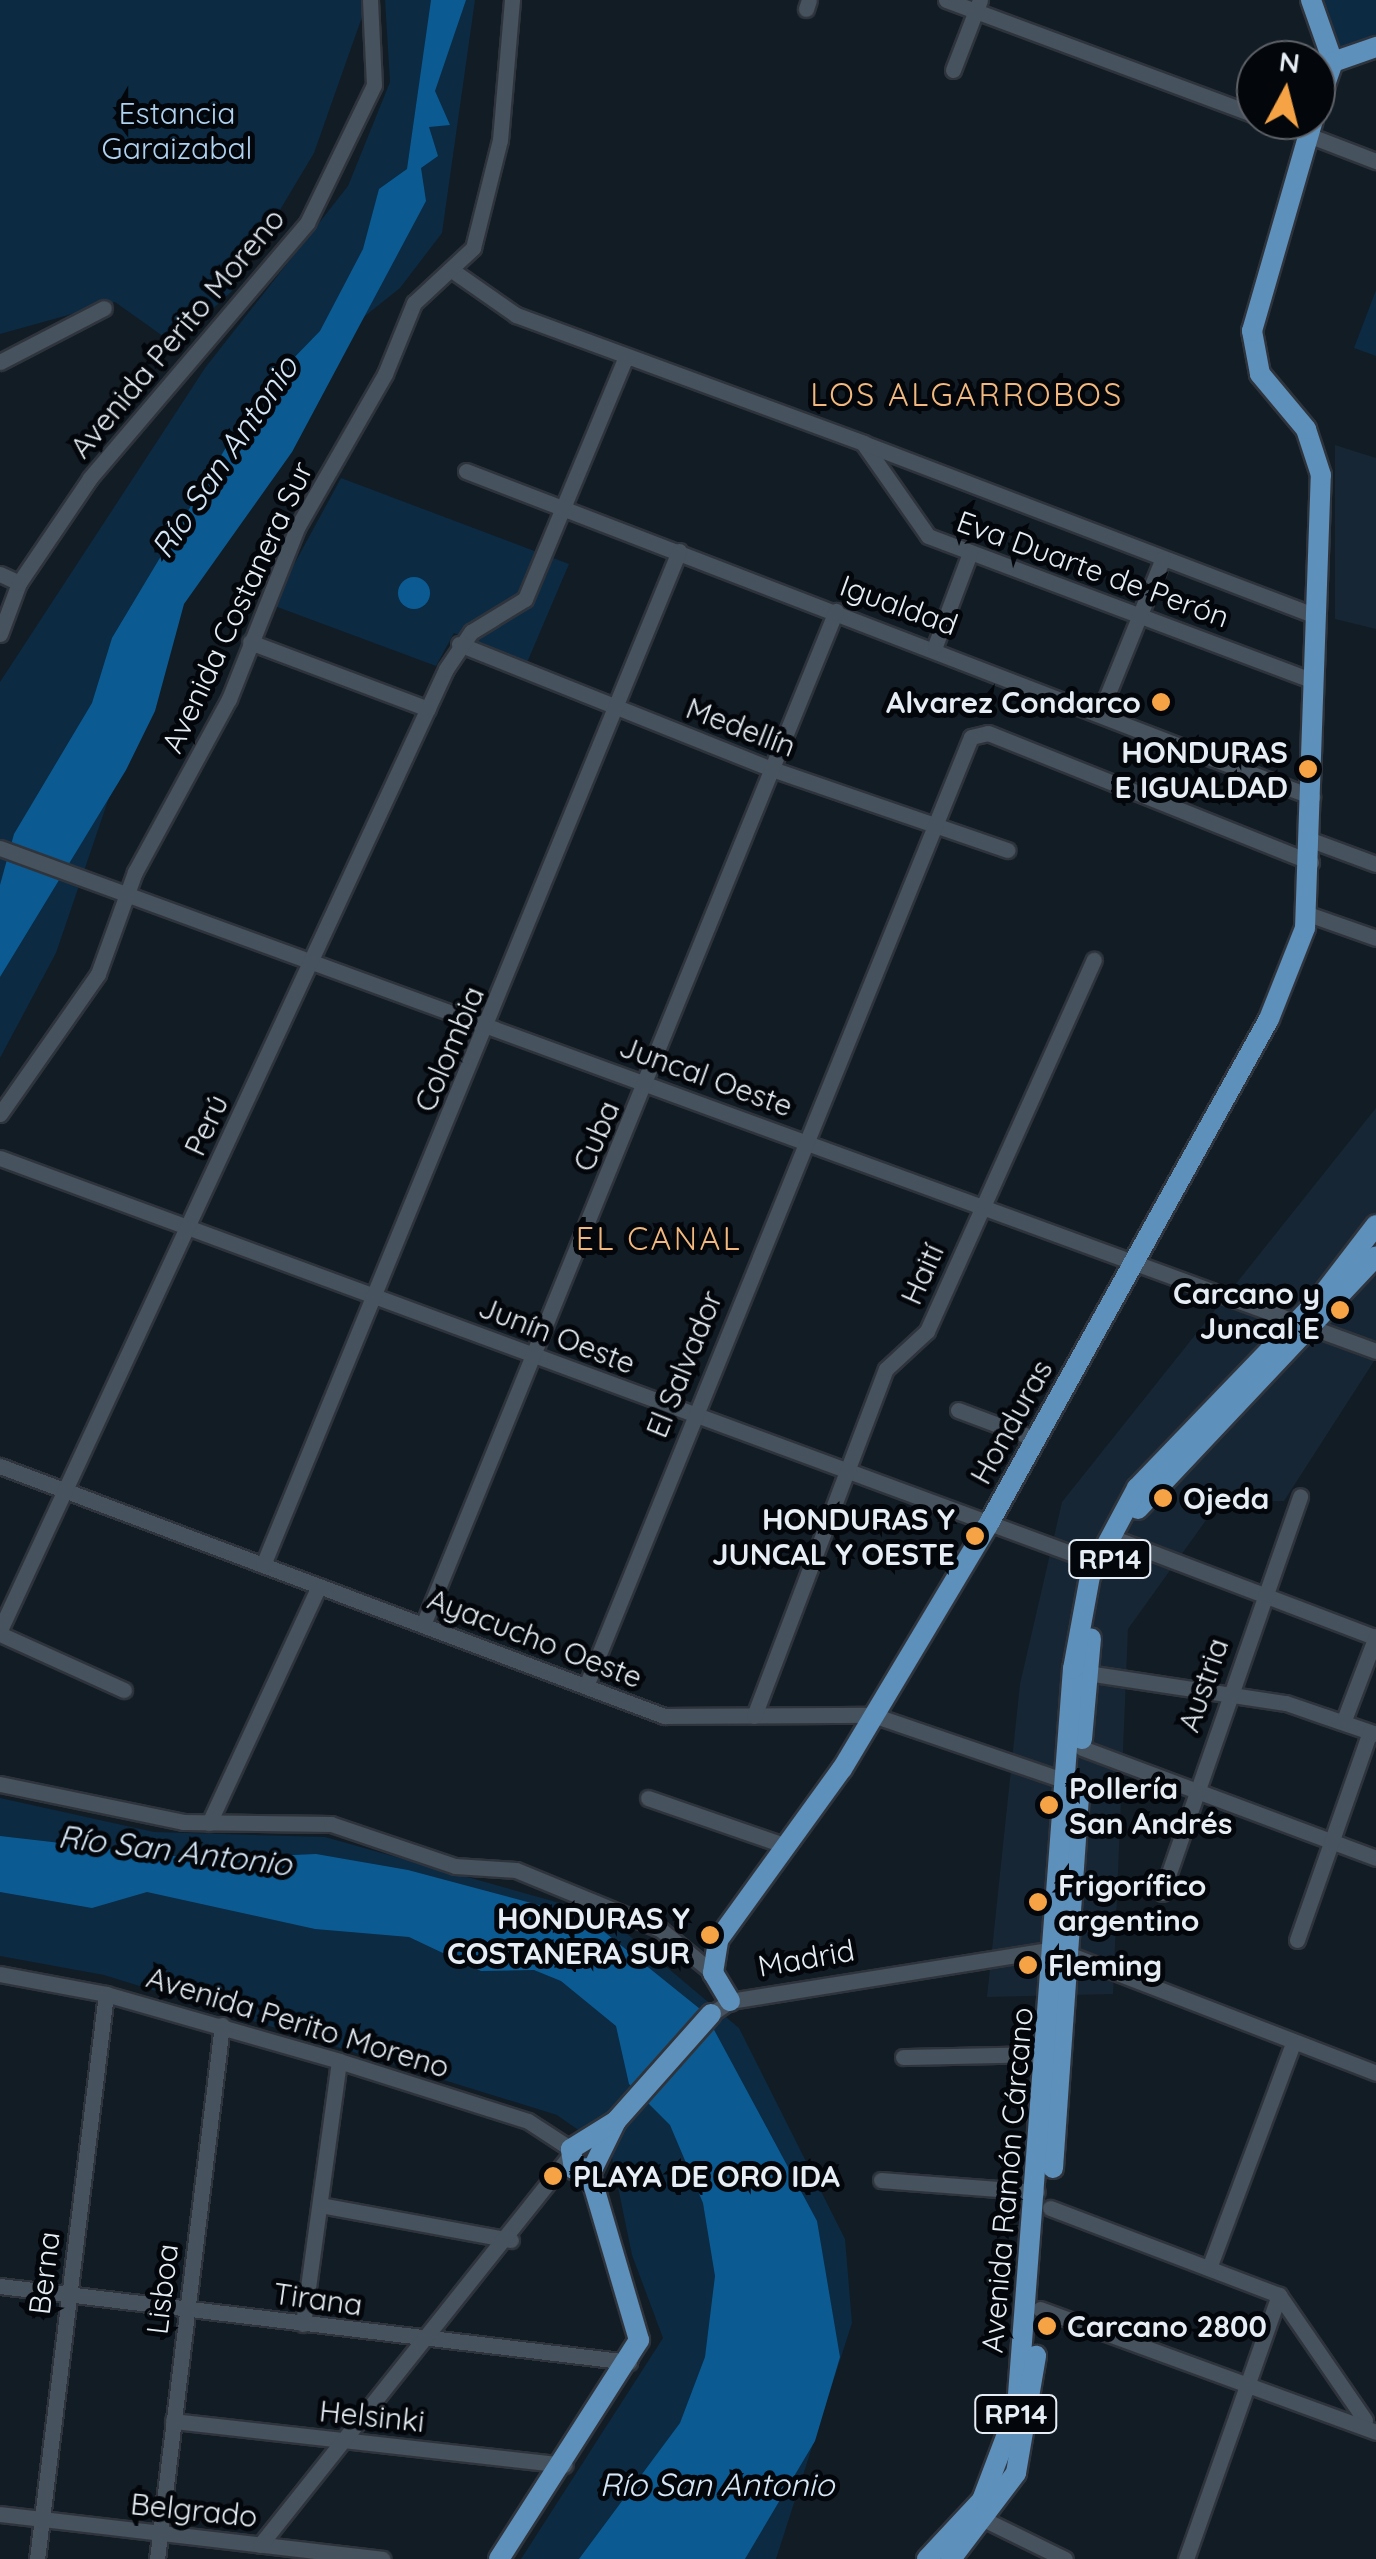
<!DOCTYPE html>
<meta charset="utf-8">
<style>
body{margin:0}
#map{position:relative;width:1376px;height:2559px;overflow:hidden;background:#121c25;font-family:Quicksand,sans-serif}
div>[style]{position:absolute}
.built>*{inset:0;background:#172634}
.green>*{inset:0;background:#0c2a42}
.water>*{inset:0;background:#0b5b92}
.round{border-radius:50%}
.roads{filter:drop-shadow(2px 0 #2f343c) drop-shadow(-2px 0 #2f343c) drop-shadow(0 2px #2f343c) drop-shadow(0 -2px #2f343c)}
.minor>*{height:15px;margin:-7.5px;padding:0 7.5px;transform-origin:7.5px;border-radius:7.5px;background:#46525d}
.major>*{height:20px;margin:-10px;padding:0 10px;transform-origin:10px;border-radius:10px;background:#5d90bb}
.dots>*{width:28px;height:28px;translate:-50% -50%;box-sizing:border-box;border:5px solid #03060a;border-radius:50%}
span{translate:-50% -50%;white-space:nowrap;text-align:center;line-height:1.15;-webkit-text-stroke:10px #03060a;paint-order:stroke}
.shield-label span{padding:2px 8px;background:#03060a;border:2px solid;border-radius:8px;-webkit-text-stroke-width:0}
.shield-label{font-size:28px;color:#e6edf4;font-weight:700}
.park-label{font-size:30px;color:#afd2f1}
.street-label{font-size:30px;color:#e6edf4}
.poi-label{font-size:30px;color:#e6edf4;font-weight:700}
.right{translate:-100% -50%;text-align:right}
.left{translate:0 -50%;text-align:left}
.neighbourhood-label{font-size:32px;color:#f2b87e;letter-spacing:2.5px}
.water-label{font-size:32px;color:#d5e6f6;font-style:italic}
.north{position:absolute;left:1236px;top:40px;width:100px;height:100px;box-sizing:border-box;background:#03060a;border:2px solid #5e6268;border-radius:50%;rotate:7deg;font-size:28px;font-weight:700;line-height:40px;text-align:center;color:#e6edf4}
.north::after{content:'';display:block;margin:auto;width:35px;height:45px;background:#f5a345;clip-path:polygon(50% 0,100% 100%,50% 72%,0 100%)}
</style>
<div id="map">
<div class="built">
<div style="clip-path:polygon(1335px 445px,1376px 458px,1376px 629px,1335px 619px)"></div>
<div style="clip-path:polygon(1376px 1108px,1376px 1358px,1284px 1501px,1219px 1502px,1128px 1629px,1113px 1994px,987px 1997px,1020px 1684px,1062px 1502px)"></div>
</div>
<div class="green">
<div style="clip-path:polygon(0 0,368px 0,314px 153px,231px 292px,174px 344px,115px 302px,0 334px)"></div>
<div style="clip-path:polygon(385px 0,475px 0,442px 233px,400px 288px,239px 417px,56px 953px,0 1058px,0 682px,205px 368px,348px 186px,390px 82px)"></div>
<div style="clip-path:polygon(1317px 0,1376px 0,1376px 39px,1335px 51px)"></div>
<div style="clip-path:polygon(1376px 290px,1376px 356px,1354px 348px)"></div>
<div style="clip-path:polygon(341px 478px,569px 564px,526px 665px,454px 633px,436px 666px,272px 605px)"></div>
<div style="clip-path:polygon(0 1798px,154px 1832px,325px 1837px,606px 1916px,739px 2028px,845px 2239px,852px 2323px,776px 2559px,521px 2559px,663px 2338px,632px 2255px,611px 2153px,557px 2115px,104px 1975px,0 1956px)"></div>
</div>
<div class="water">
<div style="clip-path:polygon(431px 0,466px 0,435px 91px,450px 125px,429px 127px,438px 156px,421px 168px,426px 201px,292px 452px,184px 604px,155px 711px,126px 770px,0 977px,0 885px,14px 834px,92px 703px,112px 638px,231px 439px,289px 382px,287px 365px,320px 331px,363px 249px,379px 189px,407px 169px)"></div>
<div class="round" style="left:398px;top:577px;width:32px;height:32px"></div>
<div style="clip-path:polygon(0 1836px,199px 1859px,316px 1854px,408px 1870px,587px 1918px,705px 2013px,817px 2221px,840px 2357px,815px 2441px,745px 2559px,579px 2559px,680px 2423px,705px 2357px,715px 2276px,703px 2203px,670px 2125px,629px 2084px,616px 2026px,561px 1981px,534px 1970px,481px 1971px,409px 1937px,315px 1929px,147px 1892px,92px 1908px,0 1892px)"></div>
</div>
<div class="roads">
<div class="minor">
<div style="left:946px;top:0;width:331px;rotate:20.4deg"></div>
<div style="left:806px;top:9px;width:9px;rotate:-72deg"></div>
<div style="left:953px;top:70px;width:75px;rotate:-68.9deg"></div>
<div style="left:1269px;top:120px;width:115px;rotate:21deg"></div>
<div style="left:453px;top:271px;width:77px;rotate:34.9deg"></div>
<div style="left:516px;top:315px;width:370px;rotate:20.2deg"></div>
<div style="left:863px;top:443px;width:113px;rotate:55deg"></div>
<div style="left:928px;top:536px;width:412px;rotate:20.6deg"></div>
<div style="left:0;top:362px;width:117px;rotate:-27.4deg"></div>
<div style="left:863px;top:443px;width:486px;rotate:20.9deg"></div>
<div style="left:466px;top:471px;width:907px;rotate:21.07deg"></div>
<div style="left:0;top:574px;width:21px;rotate:25deg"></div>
<div style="left:0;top:634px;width:54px;rotate:-69.6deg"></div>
<div style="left:19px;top:583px;width:127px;rotate:-55.9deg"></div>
<div style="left:90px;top:478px;width:335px;rotate:-49.6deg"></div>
<div style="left:307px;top:223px;width:153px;rotate:-64.1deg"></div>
<div style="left:374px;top:85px;width:85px;rotate:-92.7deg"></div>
<div style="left:250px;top:642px;width:190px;rotate:20.6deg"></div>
<div style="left:459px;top:644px;width:337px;rotate:21.8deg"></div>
<div style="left:772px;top:769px;width:249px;rotate:19deg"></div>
<div style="left:935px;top:646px;width:99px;rotate:-69.4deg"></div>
<div style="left:1100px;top:713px;width:167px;rotate:-67.9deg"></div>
<div style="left:1311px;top:840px;width:69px;rotate:20.3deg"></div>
<div style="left:0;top:848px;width:1465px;rotate:20.08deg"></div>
<div style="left:1308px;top:914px;width:72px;rotate:19.4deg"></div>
<div style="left:0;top:1114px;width:171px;rotate:-55deg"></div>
<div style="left:98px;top:974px;width:109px;rotate:-70.1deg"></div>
<div style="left:135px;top:872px;width:197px;rotate:-61.5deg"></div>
<div style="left:229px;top:699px;width:186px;rotate:-68.3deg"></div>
<div style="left:298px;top:526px;width:175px;rotate:-60.2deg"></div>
<div style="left:385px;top:374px;width:77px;rotate:-67.8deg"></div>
<div style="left:414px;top:303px;width:81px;rotate:-43deg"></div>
<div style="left:473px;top:248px;width:111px;rotate:-76deg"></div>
<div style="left:500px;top:140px;width:141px;rotate:-85.1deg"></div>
<div style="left:0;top:1158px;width:1167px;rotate:20.25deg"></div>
<div style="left:958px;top:1410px;width:83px;rotate:20.4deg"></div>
<div style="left:0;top:1466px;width:710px;rotate:20.63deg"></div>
<div style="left:664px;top:1716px;width:209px;rotate:-0.3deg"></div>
<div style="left:873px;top:1715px;width:204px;rotate:18.9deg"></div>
<div style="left:1119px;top:1540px;width:274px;rotate:20.8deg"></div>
<div style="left:263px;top:1565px;width:1096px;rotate:-67.69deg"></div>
<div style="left:423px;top:1625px;width:1095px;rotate:-67.84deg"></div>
<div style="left:0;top:1630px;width:1059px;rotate:-65.1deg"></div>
<div style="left:446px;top:669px;width:45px;rotate:-56deg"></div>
<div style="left:471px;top:632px;width:63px;rotate:-31.4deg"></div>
<div style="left:525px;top:599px;width:263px;rotate:-67.4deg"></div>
<div style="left:0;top:1634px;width:136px;rotate:24.3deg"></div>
<div style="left:1087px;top:1673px;width:201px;rotate:8.6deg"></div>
<div style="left:1286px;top:1703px;width:95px;rotate:19deg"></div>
<div style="left:586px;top:1686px;width:1024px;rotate:-67.92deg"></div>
<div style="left:971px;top:737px;width:17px;rotate:-13deg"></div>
<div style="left:988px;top:733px;width:348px;rotate:21.8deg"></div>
<div style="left:754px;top:1716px;width:371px;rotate:-69.2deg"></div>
<div style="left:886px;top:1369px;width:56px;rotate:-42.8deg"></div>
<div style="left:927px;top:1331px;width:407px;rotate:-65.8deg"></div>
<div style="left:1344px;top:1720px;width:90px;rotate:-69.1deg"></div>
<div style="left:1082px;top:1748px;width:314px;rotate:20.5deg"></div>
<div style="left:0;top:1784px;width:187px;rotate:11.7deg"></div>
<div style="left:183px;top:1822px;width:148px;rotate:0.8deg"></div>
<div style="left:331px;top:1824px;width:131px;rotate:18.7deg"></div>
<div style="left:455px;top:1866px;width:61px;rotate:3.8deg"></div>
<div style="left:516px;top:1870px;width:156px;rotate:22.3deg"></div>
<div style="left:660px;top:1929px;width:69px;rotate:39.7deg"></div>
<div style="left:648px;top:1798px;width:147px;rotate:19.1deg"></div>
<div style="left:209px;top:1823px;width:261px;rotate:-65.1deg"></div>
<div style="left:1162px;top:1893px;width:420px;rotate:-70.8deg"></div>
<div style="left:1297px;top:1940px;width:220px;rotate:-70.7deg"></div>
<div style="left:0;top:1974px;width:108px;rotate:10.7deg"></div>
<div style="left:106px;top:1994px;width:242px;rotate:16deg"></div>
<div style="left:339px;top:2061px;width:198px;rotate:17.6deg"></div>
<div style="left:528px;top:2121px;width:51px;rotate:33.1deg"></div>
<div style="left:711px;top:2014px;width:23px;rotate:-34deg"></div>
<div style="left:730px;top:2001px;width:329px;rotate:-9.1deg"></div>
<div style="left:1055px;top:1949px;width:344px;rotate:21.1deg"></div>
<div style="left:903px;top:2057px;width:144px;rotate:-1.2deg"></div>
<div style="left:881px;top:2180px;width:156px;rotate:4.4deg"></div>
<div style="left:320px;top:2205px;width:194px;rotate:10.4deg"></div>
<div style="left:1050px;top:2208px;width:245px;rotate:20.8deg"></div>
<div style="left:1279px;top:2295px;width:152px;rotate:55.5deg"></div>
<div style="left:1209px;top:2268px;width:240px;rotate:-69.5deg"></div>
<div style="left:0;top:2286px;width:634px;rotate:6.89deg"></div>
<div style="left:1040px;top:2309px;width:358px;rotate:20.1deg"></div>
<div style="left:303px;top:2324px;width:265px;rotate:-82.2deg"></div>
<div style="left:173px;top:2421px;width:394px;rotate:6.4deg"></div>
<div style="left:0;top:2514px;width:385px;rotate:6.7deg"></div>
<div style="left:975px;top:2515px;width:100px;rotate:26.1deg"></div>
<div style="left:260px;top:2545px;width:495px;rotate:-51.5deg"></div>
<div style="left:37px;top:2559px;width:569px;rotate:-83.04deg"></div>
<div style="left:157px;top:2559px;width:538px;rotate:-83.06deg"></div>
<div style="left:1186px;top:2559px;width:280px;rotate:-70.6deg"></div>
</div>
<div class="major">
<div style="left:1311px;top:0;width:66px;rotate:70.5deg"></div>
<div style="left:1333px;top:62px;width:46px;rotate:-19.2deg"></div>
<div style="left:1316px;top:110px;width:51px;rotate:-70.5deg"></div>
<div style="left:1138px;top:1509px;width:347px;rotate:-46.7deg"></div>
<div style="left:1082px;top:1739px;width:101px;rotate:-84.9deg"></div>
<div style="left:730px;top:2001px;width:33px;rotate:-121deg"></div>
<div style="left:713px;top:1973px;width:33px;rotate:-81deg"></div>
<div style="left:718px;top:1940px;width:211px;rotate:-54.1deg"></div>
<div style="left:842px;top:1769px;width:284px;rotate:-59.1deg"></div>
<div style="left:988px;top:1525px;width:579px;rotate:-60.96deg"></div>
<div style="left:1269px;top:1019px;width:98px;rotate:-68.4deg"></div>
<div style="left:1305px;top:928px;width:453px;rotate:-88deg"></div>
<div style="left:1321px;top:475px;width:48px;rotate:-108.1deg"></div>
<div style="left:1306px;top:429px;width:72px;rotate:-129.9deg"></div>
<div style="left:1260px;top:374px;width:44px;rotate:-100.5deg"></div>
<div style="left:1252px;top:331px;width:220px;rotate:-73.9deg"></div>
<div style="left:616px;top:2121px;width:52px;rotate:116.1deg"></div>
<div style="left:593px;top:2168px;width:19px;rotate:177deg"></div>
<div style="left:574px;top:2169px;width:20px;rotate:-99deg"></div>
<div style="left:571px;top:2149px;width:53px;rotate:-31.9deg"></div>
<div style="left:616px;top:2121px;width:143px;rotate:-48.4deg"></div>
<div style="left:1053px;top:2168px;width:376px;rotate:-86deg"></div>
<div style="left:499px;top:2559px;width:260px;rotate:-57.4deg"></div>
<div style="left:639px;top:2340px;width:177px;rotate:-106.4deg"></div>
<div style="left:927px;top:2559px;width:81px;rotate:-47deg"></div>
<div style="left:982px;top:2500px;width:98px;rotate:-69.2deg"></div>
<div style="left:1017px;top:2408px;width:741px;rotate:-85.67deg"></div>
<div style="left:1073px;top:1669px;width:95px;rotate:-79.6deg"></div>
<div style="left:1090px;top:1576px;width:100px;rotate:-61.9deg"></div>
<div style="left:1137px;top:1488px;width:264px;rotate:-46.1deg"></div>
<div style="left:1320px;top:1298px;width:92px;rotate:-52.5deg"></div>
<div style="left:951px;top:2559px;width:108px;rotate:-52.9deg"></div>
<div style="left:1016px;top:2473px;width:119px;rotate:-80.3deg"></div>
</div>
</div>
<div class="dots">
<div style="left:1161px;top:702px;background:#f5a345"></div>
<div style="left:1308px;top:769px;background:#f5a345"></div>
<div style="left:1340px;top:1310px;background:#f5a345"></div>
<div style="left:1163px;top:1498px;background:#f5a345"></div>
<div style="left:975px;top:1536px;background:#f5a345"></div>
<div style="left:1049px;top:1805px;background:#f5a345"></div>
<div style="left:1038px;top:1902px;background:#f5a345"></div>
<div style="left:710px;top:1935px;background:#f5a345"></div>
<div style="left:1028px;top:1965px;background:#f5a345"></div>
<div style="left:553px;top:2176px;background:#f5a345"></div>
<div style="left:1047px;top:2326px;background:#f5a345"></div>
</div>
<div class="shield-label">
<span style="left:1110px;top:1559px">RP14</span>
<span style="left:1016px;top:2414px">RP14</span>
</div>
<div class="park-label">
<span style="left:177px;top:130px">Estancia<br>Garaizabal</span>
</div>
<div class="street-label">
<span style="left:177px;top:333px;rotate:-50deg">Avenida Perito Moreno</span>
<span style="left:1093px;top:569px;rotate:20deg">Eva Duarte de Perón</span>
<span style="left:899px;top:605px;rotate:20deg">Igualdad</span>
<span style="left:237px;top:607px;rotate:-65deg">Avenida Costanera Sur</span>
<span style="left:741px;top:727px;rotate:21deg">Medellín</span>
<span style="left:449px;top:1049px;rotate:-67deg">Colombia</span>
<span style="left:706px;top:1076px;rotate:20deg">Juncal Oeste</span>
<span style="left:206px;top:1125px;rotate:-65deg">Perú</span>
<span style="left:596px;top:1136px;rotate:-67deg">Cuba</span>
<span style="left:922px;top:1274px;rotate:-66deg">Haití</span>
<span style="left:557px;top:1335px;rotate:21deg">Junín Oeste</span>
<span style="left:684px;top:1364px;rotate:-68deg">El Salvador</span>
<span style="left:1011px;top:1422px;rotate:-61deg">Honduras</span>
<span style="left:535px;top:1638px;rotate:21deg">Ayacucho Oeste</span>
<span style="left:1203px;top:1685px;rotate:-71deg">Austria</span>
<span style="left:806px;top:1958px;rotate:-10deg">Madrid</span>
<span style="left:298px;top:2022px;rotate:17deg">Avenida Perito Moreno</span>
<span style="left:1007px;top:2180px;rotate:-85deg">Avenida Ramón Cárcano</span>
<span style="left:44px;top:2273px;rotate:-83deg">Berna</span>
<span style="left:162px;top:2289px;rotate:-83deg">Lisboa</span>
<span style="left:318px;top:2299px;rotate:8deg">Tirana</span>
<span style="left:372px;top:2416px;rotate:6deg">Helsinki</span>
<span style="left:194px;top:2510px;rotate:6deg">Belgrado</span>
</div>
<div class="poi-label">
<span class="right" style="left:1141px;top:702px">Alvarez Condarco</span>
<span class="right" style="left:1288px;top:769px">HONDURAS<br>E IGUALDAD</span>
<span class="right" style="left:1320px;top:1310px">Carcano y<br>Juncal E</span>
<span class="left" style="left:1183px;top:1498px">Ojeda</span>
<span class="right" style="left:955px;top:1536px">HONDURAS Y<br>JUNCAL Y OESTE</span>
<span class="left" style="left:1069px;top:1805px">Pollería<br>San Andrés</span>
<span class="left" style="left:1058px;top:1902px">Frigorífico<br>argentino</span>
<span class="right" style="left:690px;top:1935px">HONDURAS Y<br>COSTANERA SUR</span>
<span class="left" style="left:1048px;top:1965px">Fleming</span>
<span class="left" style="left:573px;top:2176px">PLAYA DE ORO IDA</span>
<span class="left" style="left:1067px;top:2326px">Carcano 2800</span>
</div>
<div class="neighbourhood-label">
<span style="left:967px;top:394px">LOS ALGARROBOS</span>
<span style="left:659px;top:1238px">EL CANAL</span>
</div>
<div class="water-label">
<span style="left:224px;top:457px;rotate:-56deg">Río San Antonio</span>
<span style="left:175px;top:1850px;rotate:7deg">Río San Antonio</span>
<span style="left:717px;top:2484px">Río San Antonio</span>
</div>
<div class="north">N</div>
</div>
